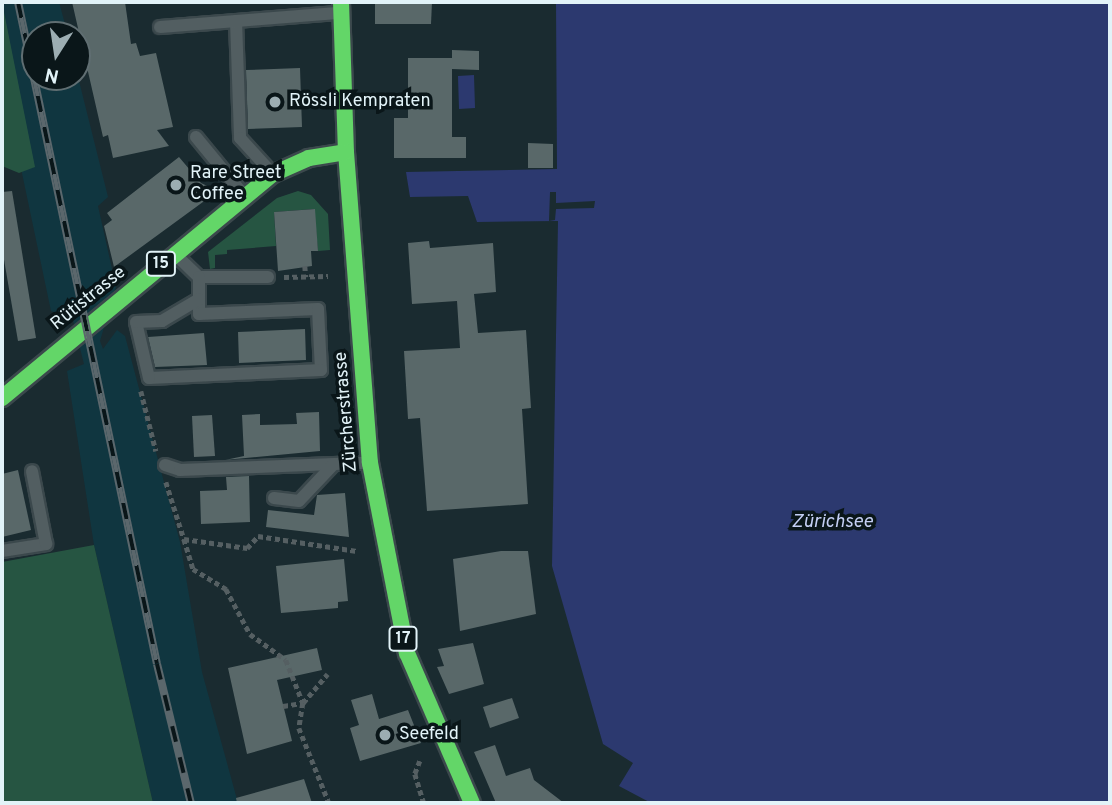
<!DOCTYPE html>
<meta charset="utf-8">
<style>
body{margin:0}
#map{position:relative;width:1112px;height:805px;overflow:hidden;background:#1a2b30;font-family:Overpass,sans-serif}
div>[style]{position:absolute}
.built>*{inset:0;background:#103640}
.green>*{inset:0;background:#265542}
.water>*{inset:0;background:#2c396f}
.pier>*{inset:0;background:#1a2b30}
.building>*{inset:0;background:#596869}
.path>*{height:4.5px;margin-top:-2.25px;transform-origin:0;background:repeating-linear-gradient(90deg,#555f62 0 5px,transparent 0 8.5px)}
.roads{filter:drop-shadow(2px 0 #3b484c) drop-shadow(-2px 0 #3b484c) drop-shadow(0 2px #3b484c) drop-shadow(0 -2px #3b484c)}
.lane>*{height:12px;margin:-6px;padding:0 6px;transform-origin:6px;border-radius:6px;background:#525e61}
.fast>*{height:16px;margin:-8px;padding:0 8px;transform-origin:8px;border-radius:8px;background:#63d668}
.rail>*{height:8px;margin-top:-4px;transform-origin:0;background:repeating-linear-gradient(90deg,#0a1619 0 16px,#5b676c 0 32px);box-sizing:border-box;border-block:2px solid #5b676c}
.dots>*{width:19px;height:19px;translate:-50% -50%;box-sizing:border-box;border:4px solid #0a1619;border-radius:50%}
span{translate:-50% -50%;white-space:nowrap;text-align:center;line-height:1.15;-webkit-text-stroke:7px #0a1619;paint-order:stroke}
.shield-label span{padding:2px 5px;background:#0a1619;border:2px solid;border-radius:5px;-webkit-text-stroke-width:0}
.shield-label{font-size:16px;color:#e2f3f8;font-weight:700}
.poi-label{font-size:18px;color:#e2f3f8}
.left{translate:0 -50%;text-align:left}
.street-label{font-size:18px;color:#e2f3f8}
.water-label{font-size:19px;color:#c4cff4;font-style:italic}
.frame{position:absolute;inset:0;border:4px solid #e2f3f8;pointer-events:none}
.north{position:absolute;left:21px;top:21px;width:70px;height:70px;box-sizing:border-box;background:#0a1619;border:2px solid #606e72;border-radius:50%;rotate:192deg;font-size:19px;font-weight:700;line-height:28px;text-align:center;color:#e2f3f8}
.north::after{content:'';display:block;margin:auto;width:24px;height:32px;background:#9cadb2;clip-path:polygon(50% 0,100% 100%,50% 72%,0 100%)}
</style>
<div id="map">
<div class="built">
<div style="clip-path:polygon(2px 2px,59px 2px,68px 35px,35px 35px,35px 77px,77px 73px,108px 197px,98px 206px,116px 287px,100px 341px,103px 349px,117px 330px,125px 336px,180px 542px,202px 672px,238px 803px,153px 803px,94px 545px,67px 371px,84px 364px,73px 320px,51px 311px,2px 78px)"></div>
</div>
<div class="green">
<div style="clip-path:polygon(2px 2px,35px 167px,19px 173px,2px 166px)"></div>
<div style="clip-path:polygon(298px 191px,311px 195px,328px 214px,330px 250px,318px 251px,314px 209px,274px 212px,276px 246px,227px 250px,227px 254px,215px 255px,215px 268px,210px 269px,208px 252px,277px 198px)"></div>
<div style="clip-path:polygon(94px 545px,153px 803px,2px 803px,2px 562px)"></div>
</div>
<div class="water">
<div style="clip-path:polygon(556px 2px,1110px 2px,1110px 803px,651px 803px,619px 786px,633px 763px,603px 744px,552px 566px,558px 221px,477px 222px,468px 196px,410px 197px,406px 172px,557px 169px)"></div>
<div style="clip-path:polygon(474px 75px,475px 108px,459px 109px,458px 76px)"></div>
</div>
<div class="pier">
<div style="clip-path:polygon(550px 192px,556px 192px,556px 203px,595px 201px,594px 208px,556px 209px,555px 220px,549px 221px)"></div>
</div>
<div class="building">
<div style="clip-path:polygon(72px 2px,125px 2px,131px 44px,136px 43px,140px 56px,156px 53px,173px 127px,157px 130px,169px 146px,113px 158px,108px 135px,103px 137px)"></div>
<div style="clip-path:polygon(375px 2px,432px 2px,431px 24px,375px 24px)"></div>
<div style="clip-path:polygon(452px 50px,479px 51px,479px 70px,452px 69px,452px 137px,466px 137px,466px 158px,394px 158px,394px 118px,408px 118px,408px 58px,452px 58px)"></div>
<div style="clip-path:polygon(300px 68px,302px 127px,248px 129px,246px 70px)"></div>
<div style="clip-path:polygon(528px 143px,553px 144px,553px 168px,528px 168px)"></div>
<div style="clip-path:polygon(179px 157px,201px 183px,218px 191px,114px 267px,104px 226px,112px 220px,107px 213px)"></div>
<div style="clip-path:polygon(12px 191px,36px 338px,18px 341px,2px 248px,2px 192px)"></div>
<div style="clip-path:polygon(315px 209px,318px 251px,311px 251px,312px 266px,278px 271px,274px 212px)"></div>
<div style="clip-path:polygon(429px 241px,430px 248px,493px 243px,496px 292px,474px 294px,478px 333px,526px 330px,531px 408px,522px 409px,528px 504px,427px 511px,420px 418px,408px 419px,404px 351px,460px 348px,457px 301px,412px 304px,408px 243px)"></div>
<div style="clip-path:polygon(305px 329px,306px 360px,239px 363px,238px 332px)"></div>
<div style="clip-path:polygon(204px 333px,207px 365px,155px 367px,148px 337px)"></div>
<div style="clip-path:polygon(319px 412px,320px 451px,225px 460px,244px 456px,242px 415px,260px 414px,260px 425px,297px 424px,296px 413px)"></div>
<div style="clip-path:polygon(212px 415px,215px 456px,194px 457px,192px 416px)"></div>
<div style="clip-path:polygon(18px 470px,31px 530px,2px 537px,2px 474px)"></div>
<div style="clip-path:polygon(249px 476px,250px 522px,201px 524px,200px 491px,227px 490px,226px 477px)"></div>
<div style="clip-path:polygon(345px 493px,349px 537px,266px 527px,268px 510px,314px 515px,317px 495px)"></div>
<div style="clip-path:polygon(501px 551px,528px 551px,536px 614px,460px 631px,453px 559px)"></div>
<div style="clip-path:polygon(344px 559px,348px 601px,338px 602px,338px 608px,281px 613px,276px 566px)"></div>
<div style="clip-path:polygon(473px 643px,484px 684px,449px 694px,437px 667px,444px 666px,438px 649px)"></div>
<div style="clip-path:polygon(317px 648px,322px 670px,277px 680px,292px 741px,247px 754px,228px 668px)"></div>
<div style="clip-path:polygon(372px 694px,379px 719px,408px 710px,421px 743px,360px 761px,350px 728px,359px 725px,351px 700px)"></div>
<div style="clip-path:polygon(512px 698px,519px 718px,490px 728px,483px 707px)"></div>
<div style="clip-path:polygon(495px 745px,506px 776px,530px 768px,534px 780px,564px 803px,496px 803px,474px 752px)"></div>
<div style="clip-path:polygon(304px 779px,312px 803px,237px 803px,236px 798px)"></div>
</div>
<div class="path">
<div style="left:305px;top:266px;width:11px;rotate:85deg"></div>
<div style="left:284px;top:277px;width:44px;rotate:-1.3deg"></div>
<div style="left:141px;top:391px;width:62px;rotate:76deg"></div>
<div style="left:166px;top:482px;width:60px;rotate:72.5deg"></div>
<div style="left:184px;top:539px;width:64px;rotate:8.1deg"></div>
<div style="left:247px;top:548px;width:16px;rotate:-47deg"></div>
<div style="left:258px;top:536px;width:100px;rotate:8.6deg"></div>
<div style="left:184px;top:539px;width:31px;rotate:73deg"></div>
<div style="left:193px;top:569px;width:39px;rotate:31deg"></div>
<div style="left:226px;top:589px;width:51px;rotate:61.9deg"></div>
<div style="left:250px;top:634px;width:44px;rotate:35.8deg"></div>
<div style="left:286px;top:660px;width:46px;rotate:68.4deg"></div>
<div style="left:303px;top:703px;width:25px;rotate:99deg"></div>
<div style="left:299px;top:728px;width:81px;rotate:68.2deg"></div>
<div style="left:283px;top:706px;width:20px;rotate:-9deg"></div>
<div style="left:303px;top:703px;width:38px;rotate:-50deg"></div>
<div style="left:420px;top:761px;width:14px;rotate:111deg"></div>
<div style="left:415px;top:774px;width:30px;rotate:73deg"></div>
</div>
<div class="roads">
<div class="lane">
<div style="left:236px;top:21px;width:117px;rotate:88deg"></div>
<div style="left:240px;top:138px;width:45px;rotate:47.7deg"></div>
<div style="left:160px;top:27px;width:178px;rotate:-4.5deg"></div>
<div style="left:196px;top:137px;width:72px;rotate:50.6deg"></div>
<div style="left:177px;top:256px;width:30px;rotate:44deg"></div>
<div style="left:199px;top:277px;width:69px"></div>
<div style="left:199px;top:277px;width:37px;rotate:90deg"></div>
<div style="left:199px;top:314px;width:119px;rotate:-2.4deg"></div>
<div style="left:318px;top:309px;width:61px;rotate:87.2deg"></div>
<div style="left:321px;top:370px;width:172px;rotate:177.3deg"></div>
<div style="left:149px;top:378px;width:57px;rotate:-103.1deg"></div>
<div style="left:136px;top:322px;width:26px;rotate:-2deg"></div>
<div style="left:162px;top:321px;width:43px;rotate:-30.7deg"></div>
<div style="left:165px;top:465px;width:16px;rotate:18deg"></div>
<div style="left:180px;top:470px;width:186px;rotate:-2.2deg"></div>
<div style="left:274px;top:498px;width:25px;rotate:7deg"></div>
<div style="left:299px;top:501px;width:51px;rotate:-46.6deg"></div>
<div style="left:2px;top:551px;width:45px;rotate:-9deg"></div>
<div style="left:46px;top:544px;width:74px;rotate:-100.9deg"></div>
</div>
<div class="fast">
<div style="left:341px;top:2px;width:150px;rotate:88.1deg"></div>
<div style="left:346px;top:152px;width:312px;rotate:85.6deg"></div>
<div style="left:370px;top:463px;width:194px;rotate:79deg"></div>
<div style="left:407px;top:653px;width:163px;rotate:66.6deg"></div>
<div style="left:2px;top:398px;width:352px;rotate:-39.6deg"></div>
<div style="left:273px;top:174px;width:39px;rotate:-24deg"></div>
<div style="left:309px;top:158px;width:37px;rotate:-9deg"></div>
</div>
</div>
<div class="rail">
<div style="left:18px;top:2px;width:676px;rotate:78.14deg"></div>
<div style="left:157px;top:664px;width:143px;rotate:76.3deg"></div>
</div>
<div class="dots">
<div style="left:275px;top:102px;background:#9cadb2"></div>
<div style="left:176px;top:185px;background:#9cadb2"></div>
<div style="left:385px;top:735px;background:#9cadb2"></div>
</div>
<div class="shield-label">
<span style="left:161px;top:264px">15</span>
<span style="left:403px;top:639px">17</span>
</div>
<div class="poi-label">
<span class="left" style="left:289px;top:102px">Rössli Kempraten</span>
<span class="left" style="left:190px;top:185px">Rare Street<br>Coffee</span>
<span class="left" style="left:399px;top:735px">Seefeld</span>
</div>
<div class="street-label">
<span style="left:89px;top:299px;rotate:-39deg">Rütistrasse</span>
<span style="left:347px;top:412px;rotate:-95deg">Zürcherstrasse</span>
</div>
<div class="water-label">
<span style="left:832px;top:523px">Zürichsee</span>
</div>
<div class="frame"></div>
<div class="north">N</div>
</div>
